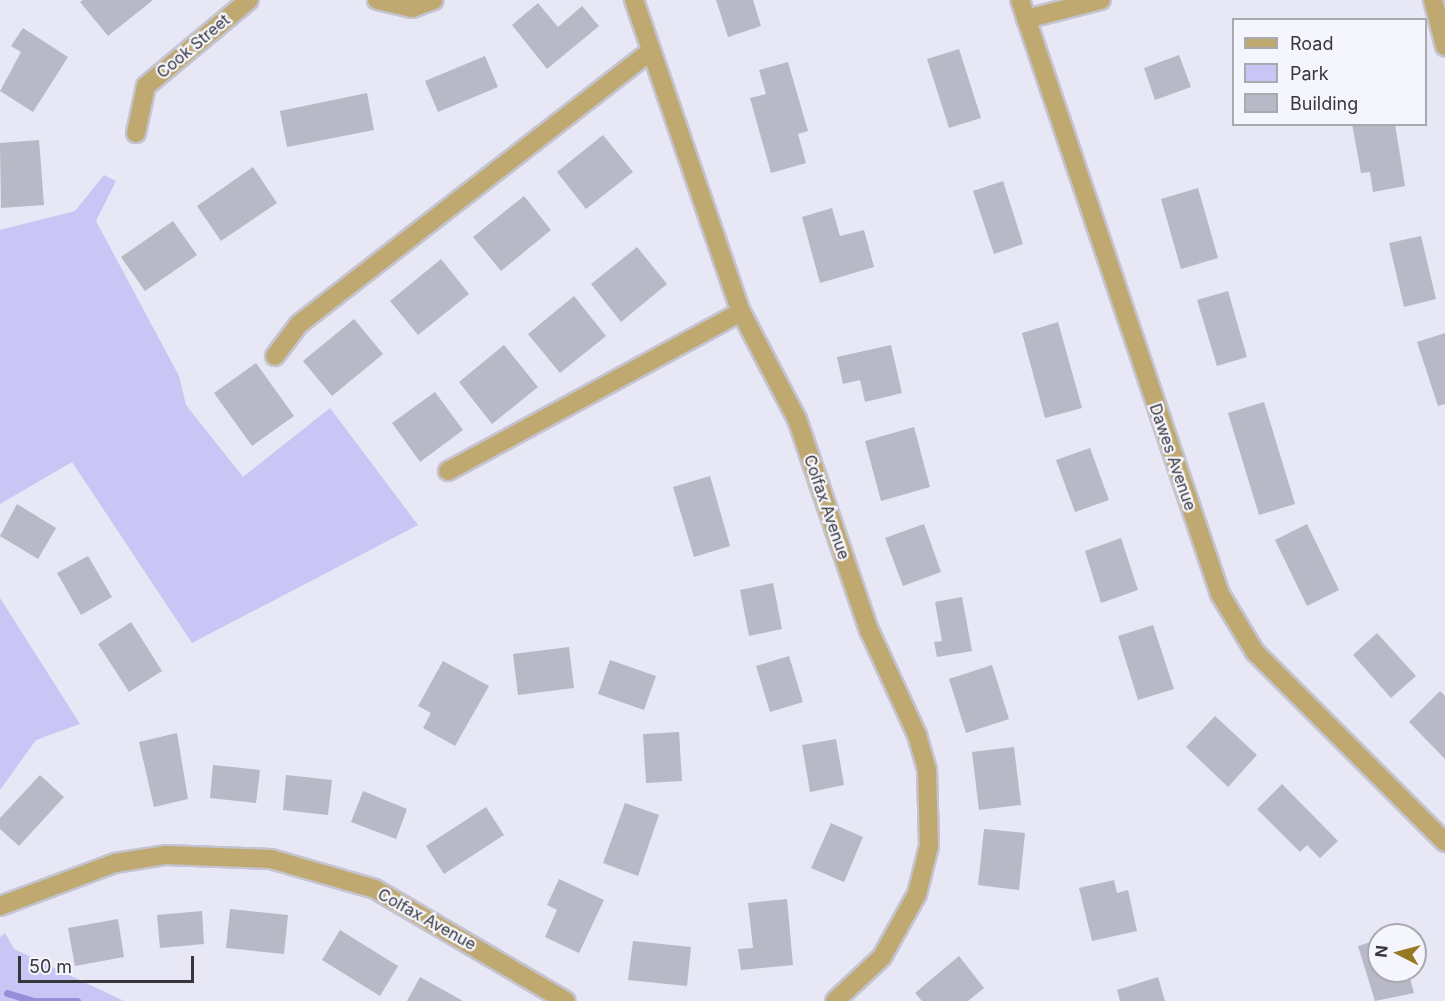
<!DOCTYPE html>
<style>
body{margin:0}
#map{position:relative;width:1445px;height:1001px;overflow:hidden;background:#e8e7f6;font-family:Inter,sans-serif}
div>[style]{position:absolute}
.green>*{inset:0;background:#c9c5f4}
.stream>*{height:7px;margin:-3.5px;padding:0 3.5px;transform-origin:3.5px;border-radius:3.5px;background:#968ddb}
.building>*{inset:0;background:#b8b8c6}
.roads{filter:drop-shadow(2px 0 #c4c4d1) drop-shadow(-2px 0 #c4c4d1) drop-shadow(0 2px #c4c4d1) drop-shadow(0 -2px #c4c4d1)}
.minor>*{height:18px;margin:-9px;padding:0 9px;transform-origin:9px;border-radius:9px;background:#c0a971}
span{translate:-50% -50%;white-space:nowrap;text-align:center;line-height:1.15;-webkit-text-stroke:4.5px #f5f5fe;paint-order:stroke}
.street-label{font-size:16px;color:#36363b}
.legend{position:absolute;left:1232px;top:18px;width:195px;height:108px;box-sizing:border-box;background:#f5f5fe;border:2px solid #a9a9b0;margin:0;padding:8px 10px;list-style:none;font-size:18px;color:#36363b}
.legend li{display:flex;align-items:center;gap:12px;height:30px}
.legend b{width:30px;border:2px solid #a9a9b0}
.north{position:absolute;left:1367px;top:923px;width:60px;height:60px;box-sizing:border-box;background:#f5f5fe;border:2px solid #a9a9b0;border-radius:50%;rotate:276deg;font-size:16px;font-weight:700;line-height:24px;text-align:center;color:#36363b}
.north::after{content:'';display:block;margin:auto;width:21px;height:27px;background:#977922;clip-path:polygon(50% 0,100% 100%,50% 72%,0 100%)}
.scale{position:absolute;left:18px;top:956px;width:176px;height:27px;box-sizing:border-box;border:3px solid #36363b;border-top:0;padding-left:8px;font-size:18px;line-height:21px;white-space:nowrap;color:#36363b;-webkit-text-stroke:4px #f5f5fe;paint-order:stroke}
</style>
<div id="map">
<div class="green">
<div style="clip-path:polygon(104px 175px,116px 181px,96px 221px,179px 376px,186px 405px,243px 477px,330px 408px,418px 525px,192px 643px,72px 462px,0 504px,0 230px,75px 211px)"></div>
<div style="clip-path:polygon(0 598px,80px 724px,36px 740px,0 790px)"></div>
<div style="clip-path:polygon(5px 933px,14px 949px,124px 1001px,0 1001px,0 937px)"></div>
</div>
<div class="stream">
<div style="left:7px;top:993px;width:28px;rotate:17deg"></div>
<div style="left:34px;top:1001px;width:43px"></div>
</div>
<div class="building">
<div style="clip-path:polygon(153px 0,108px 36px,80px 2px,83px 0)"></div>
<div style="clip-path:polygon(716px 0,753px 0,761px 26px,728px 37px)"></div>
<div style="clip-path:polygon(538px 3px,558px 27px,582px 6px,599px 26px,547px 69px,512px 25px)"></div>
<div style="clip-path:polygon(23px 28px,68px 57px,33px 112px,0 91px,21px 52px,11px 46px)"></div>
<div style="clip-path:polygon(959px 49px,981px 118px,949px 128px,927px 59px)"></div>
<div style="clip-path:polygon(1179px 55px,1191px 87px,1155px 100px,1144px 68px)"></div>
<div style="clip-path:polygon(485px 56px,498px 87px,438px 112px,425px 81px)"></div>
<div style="clip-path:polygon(788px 62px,808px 131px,798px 134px,806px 163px,771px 173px,750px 98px,766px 94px,759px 70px)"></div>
<div style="clip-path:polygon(367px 93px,374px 130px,287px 147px,280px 111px)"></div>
<div style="clip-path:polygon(1352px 124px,1395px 124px,1405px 186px,1373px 192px,1370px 172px,1361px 173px)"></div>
<div style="clip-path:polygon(603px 135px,633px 172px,586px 209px,557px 172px)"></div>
<div style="clip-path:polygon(39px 140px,44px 205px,1px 208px,0 143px)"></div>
<div style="clip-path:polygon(253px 167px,277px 203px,221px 241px,197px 206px)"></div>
<div style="clip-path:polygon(1003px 181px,1023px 244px,994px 254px,973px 191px)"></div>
<div style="clip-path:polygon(1198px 188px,1218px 258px,1181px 269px,1161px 199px)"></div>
<div style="clip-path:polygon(524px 196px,551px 230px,501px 271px,473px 237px)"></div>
<div style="clip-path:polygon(832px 208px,840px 236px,864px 230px,874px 267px,820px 283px,802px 217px)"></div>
<div style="clip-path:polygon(173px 221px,197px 255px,145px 291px,121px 257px)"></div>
<div style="clip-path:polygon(1421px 236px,1436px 299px,1404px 307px,1389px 243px)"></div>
<div style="clip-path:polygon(637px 247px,667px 284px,621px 322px,591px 284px)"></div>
<div style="clip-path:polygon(441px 259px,469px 294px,418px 335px,390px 301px)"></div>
<div style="clip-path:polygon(1228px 291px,1247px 357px,1217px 366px,1197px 300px)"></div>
<div style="clip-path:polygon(574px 296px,606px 336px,560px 373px,528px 334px)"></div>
<div style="clip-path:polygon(354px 319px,383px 354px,332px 396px,303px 361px)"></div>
<div style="clip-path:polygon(1058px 322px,1082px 408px,1045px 418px,1022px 333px)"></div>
<div style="clip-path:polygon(1445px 333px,1445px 404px,1438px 406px,1417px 342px)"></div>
<div style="clip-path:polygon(504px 345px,538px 387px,492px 424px,459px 382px)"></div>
<div style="clip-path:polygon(891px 345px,902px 393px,865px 402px,860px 380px,843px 384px,837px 357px)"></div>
<div style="clip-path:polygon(256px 363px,294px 416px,252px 446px,214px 393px)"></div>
<div style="clip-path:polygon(435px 392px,463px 430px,420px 462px,392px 423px)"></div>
<div style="clip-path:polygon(1264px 402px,1295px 504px,1259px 515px,1228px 413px)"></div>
<div style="clip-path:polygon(914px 427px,930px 487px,881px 501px,865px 441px)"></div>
<div style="clip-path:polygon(1090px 448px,1109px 500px,1075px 512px,1056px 460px)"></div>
<div style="clip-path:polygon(710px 476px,730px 546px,694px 557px,673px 487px)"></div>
<div style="clip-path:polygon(17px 504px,56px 528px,38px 559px,0 536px)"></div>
<div style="clip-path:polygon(924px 524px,941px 572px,903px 586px,885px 538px)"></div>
<div style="clip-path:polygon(1307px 524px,1339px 590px,1307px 606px,1275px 540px)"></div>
<div style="clip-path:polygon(1121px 538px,1138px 590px,1101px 603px,1085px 551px)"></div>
<div style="clip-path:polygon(88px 556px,112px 597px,81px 615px,57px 573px)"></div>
<div style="clip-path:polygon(773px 583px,782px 629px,749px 636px,740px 590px)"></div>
<div style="clip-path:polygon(962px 597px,972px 651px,937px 657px,934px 642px,942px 641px,935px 602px)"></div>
<div style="clip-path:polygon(131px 622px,162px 671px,129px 692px,98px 644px)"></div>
<div style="clip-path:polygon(1153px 625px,1174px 689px,1138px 700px,1118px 636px)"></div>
<div style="clip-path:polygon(1377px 633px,1416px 676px,1391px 698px,1353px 655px)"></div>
<div style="clip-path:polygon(569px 647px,574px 688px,518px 695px,513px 654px)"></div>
<div style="clip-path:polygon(789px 656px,803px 702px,770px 712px,756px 666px)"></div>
<div style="clip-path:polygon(610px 660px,656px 676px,644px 710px,598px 694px)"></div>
<div style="clip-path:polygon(443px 661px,489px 686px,455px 746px,423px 728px,431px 713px,418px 706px)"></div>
<div style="clip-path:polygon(992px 665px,1009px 719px,966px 733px,949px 679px)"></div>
<div style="clip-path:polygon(1440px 691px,1445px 696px,1445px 759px,1409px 722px)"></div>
<div style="clip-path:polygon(1215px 716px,1257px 755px,1228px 787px,1186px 747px)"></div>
<div style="clip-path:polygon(679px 732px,682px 781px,646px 783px,643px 734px)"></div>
<div style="clip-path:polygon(177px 733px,188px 799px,154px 807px,139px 742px)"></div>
<div style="clip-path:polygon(836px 739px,844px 785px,810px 792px,802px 745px)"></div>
<div style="clip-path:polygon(1014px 747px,1021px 805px,979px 810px,972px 752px)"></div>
<div style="clip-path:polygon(213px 765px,260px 770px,256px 803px,210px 798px)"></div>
<div style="clip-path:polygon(40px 775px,64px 797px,19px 846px,0 829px,0 818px)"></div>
<div style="clip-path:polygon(286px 775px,332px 780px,328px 815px,283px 810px)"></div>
<div style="clip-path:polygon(1282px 784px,1338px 841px,1320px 858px,1307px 845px,1300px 852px,1257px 809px)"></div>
<div style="clip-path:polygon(363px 791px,407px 809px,396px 839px,351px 822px)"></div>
<div style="clip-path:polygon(625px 803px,659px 815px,638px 876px,603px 863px)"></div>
<div style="clip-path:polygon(486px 807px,504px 835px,444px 874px,426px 846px)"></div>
<div style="clip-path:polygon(831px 823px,863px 837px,844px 882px,811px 868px)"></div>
<div style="clip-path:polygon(984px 829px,1025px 833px,1019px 890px,978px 885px)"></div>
<div style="clip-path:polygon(559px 879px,604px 900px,579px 953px,545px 937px,557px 910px,547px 905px)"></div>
<div style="clip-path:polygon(1114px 880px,1117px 893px,1128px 890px,1137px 931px,1092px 941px,1079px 888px)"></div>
<div style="clip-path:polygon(787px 899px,793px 965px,741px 970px,738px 949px,753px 948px,748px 903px)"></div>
<div style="clip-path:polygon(230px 909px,288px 915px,284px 954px,226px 948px)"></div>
<div style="clip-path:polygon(202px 911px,204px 944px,160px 948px,157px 915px)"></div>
<div style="clip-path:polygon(118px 919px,124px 957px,75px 966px,68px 928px)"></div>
<div style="clip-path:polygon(340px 930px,398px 966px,380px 996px,322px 960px)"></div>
<div style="clip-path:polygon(633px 941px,691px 947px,687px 986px,628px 980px)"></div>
<div style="clip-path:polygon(1374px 941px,1379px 971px,1408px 971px,1414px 993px,1375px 1001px,1358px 946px)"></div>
<div style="clip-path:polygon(959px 956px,984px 988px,968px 1001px,922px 1001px,915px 993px)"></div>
<div style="clip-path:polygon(420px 977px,463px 1001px,407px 1001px)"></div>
<div style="clip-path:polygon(1158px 977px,1165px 1001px,1120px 1001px,1117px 990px)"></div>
</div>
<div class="roads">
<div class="minor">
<div style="left:377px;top:0;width:36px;rotate:13deg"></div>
<div style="left:412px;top:8px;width:23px;rotate:-20deg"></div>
<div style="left:634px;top:0;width:330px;rotate:71.1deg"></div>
<div style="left:741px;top:312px;width:121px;rotate:62.4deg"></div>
<div style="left:797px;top:419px;width:223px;rotate:71.2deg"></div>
<div style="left:869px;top:630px;width:115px;rotate:65.4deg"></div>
<div style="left:917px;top:735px;width:35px;rotate:74deg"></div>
<div style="left:927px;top:769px;width:77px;rotate:88.5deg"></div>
<div style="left:929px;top:846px;width:49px;rotate:104deg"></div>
<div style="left:917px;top:894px;width:72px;rotate:119.1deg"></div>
<div style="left:882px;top:957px;width:64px;rotate:136.9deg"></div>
<div style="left:1020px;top:0;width:627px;rotate:71.39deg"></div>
<div style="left:1220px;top:594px;width:68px;rotate:58.9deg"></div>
<div style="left:1255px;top:652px;width:269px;rotate:45deg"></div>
<div style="left:1433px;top:0;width:48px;rotate:75.4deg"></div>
<div style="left:1026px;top:19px;width:77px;rotate:-14.2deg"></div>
<div style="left:136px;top:133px;width:48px;rotate:-78deg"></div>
<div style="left:146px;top:86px;width:134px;rotate:-39.9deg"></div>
<div style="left:275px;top:356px;width:40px;rotate:-53deg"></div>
<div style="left:299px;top:324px;width:443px;rotate:-37.8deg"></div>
<div style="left:448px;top:471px;width:333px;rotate:-28.5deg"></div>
<div style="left:0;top:906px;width:123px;rotate:-20.5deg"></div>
<div style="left:115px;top:863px;width:52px;rotate:-8.9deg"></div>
<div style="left:166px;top:855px;width:105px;rotate:2.2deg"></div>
<div style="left:271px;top:859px;width:108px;rotate:16.1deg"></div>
<div style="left:375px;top:889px;width:221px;rotate:30.4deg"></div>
</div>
</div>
<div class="street-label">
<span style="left:193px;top:46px;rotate:-40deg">Cook Street</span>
<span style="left:1173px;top:457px;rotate:71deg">Dawes Avenue</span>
<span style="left:827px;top:507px;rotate:71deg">Colfax Avenue</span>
<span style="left:427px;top:919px;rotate:29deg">Colfax Avenue</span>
</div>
<ul class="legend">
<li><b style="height:8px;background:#c0a971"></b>Road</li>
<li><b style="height:16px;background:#c9c5f4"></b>Park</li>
<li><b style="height:16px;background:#b8b8c6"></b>Building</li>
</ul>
<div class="north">N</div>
<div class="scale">50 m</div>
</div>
